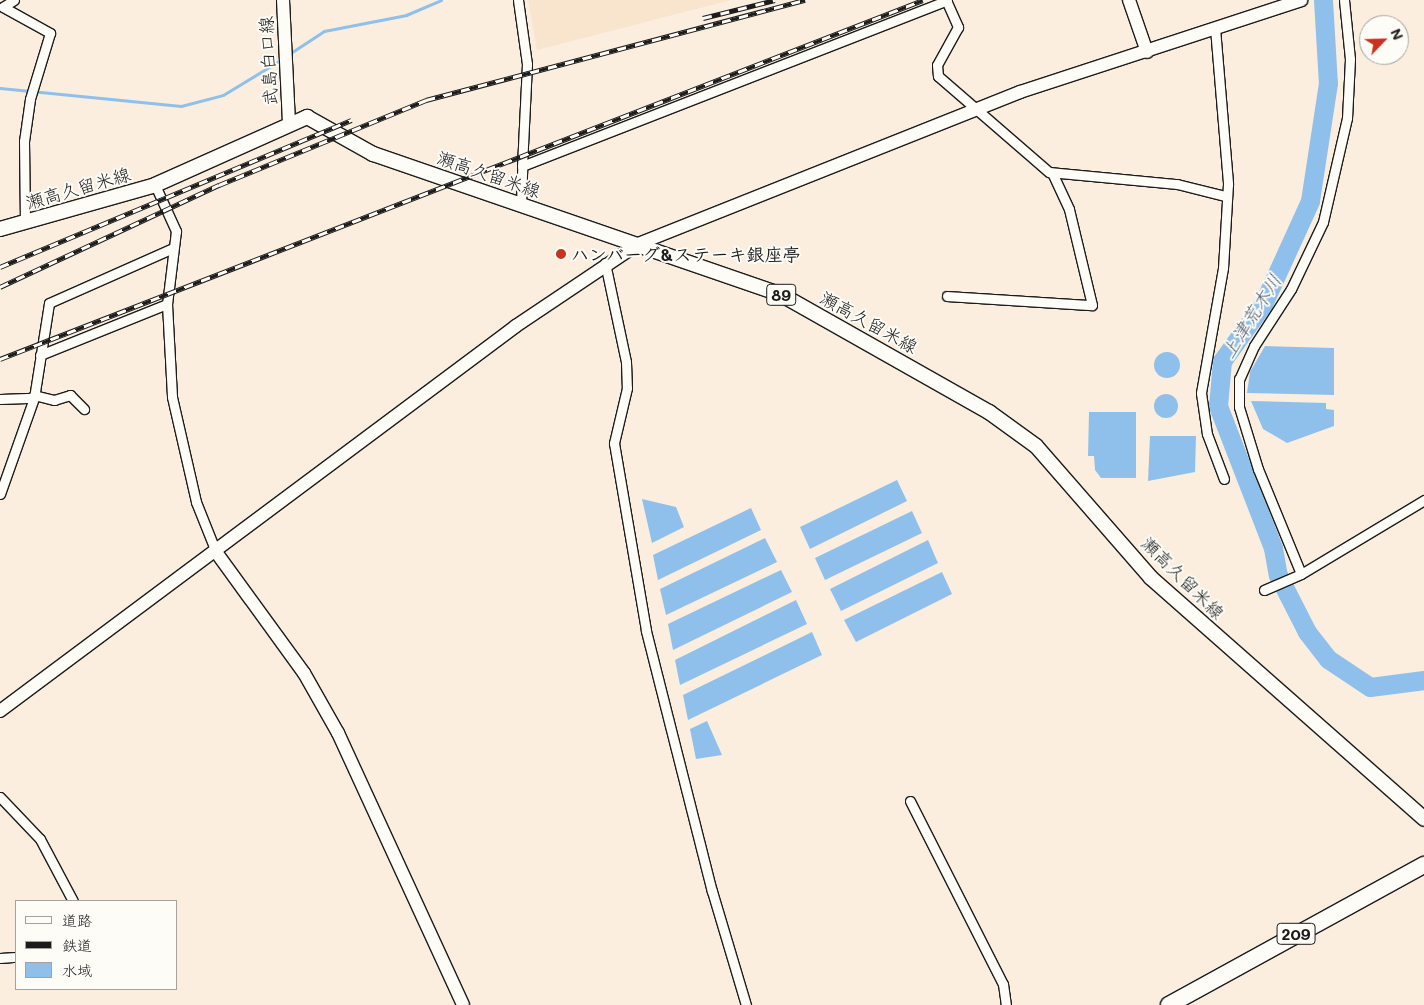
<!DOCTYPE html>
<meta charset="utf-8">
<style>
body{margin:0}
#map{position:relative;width:1424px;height:1005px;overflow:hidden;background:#fbeede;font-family:Mali,"Klee One",sans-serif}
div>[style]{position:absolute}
.built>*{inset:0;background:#f9e5cd}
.water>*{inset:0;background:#8fc0eb}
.round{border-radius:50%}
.stream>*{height:3px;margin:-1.5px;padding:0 1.5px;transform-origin:1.5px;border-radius:1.5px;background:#8fc0eb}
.river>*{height:19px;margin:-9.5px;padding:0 9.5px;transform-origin:9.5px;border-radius:9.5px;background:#8fc0eb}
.roads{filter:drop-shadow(1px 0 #1c1c1c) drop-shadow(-1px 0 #1c1c1c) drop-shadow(0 1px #1c1c1c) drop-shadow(0 -1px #1c1c1c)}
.street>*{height:9px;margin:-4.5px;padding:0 4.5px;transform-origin:4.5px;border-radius:4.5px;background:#fdfcf7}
.secondary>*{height:12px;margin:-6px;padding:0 6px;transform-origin:6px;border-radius:6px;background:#fdfcf7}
.primary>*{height:14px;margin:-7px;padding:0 7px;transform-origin:7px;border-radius:7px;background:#fdfcf7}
.highway>*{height:16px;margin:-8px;padding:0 8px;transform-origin:8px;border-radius:8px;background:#fdfcf7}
.rail>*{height:5px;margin-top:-2.5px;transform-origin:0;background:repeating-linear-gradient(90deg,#fdfcf7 0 9px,#1c1c1c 0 18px);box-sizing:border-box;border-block:1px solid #1c1c1c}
.dots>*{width:14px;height:14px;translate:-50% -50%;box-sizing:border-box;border:2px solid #fdfcf7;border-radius:50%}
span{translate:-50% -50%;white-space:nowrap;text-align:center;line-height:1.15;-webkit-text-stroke:4px #fdfcf7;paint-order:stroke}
.shield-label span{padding:1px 4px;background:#fdfcf7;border:1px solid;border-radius:4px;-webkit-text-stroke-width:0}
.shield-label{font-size:16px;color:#1c1c1c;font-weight:700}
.street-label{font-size:18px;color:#1c1c1c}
.poi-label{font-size:18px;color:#1c1c1c;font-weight:700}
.left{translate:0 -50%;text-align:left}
.water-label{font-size:19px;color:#4a5e6f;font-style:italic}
.legend{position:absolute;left:15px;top:900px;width:162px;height:90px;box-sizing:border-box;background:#fdfcf7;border:1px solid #a3a29f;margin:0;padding:6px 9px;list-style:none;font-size:15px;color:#1c1c1c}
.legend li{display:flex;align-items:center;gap:10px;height:25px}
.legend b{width:25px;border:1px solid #a3a29f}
.north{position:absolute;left:1359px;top:15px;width:50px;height:50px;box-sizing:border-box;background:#fdfcf7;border:1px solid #a3a29f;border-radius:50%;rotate:66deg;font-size:14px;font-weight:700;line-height:20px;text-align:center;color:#1c1c1c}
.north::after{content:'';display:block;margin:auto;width:18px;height:22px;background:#c8321e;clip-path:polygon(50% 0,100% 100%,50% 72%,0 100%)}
</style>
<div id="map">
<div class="built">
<div style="clip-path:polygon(528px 0,731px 0,537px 50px)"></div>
</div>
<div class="water">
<div style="clip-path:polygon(1265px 346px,1334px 348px,1334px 395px,1247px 393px,1250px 372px)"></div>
<div class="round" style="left:1154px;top:352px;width:26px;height:26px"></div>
<div class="round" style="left:1154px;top:394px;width:24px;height:24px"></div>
<div style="clip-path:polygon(1251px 401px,1326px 403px,1326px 409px,1334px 410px,1334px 426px,1287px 443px,1263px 429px)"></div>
<div style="clip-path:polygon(1089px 412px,1136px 412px,1136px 478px,1101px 478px,1095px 470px,1094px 456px,1088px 456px)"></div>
<div style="clip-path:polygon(1150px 436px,1196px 436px,1195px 472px,1148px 481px)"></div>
<div style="clip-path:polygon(897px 480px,907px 501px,810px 549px,800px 527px)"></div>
<div style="clip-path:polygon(642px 499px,676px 507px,684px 527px,652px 543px)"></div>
<div style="clip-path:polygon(751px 508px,761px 530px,658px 580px,653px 555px)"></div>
<div style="clip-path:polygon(912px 511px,922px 533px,825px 580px,815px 558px)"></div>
<div style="clip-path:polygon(765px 538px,777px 562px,666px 615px,660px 589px)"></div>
<div style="clip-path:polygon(928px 540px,938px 563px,841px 611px,830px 589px)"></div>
<div style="clip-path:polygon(781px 570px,792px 592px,673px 650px,668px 624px)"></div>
<div style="clip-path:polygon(942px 572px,952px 594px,856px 642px,844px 620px)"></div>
<div style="clip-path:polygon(796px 600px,807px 624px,680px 685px,675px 660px)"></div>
<div style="clip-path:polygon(812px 632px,822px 655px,688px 720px,683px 695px)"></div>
<div style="clip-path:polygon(707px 721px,722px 755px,696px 759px,690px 729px)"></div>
</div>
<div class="stream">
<div style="left:289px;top:54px;width:42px;rotate:-33.3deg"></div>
<div style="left:324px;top:31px;width:84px;rotate:-11deg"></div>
<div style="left:406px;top:15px;width:38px;rotate:-23deg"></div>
<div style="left:0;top:88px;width:182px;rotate:5.7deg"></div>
<div style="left:181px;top:106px;width:43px;rotate:-14.7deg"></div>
<div style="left:223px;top:95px;width:69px;rotate:-31.4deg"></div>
</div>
<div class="river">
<div style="left:1323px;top:0;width:83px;rotate:86.6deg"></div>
<div style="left:1328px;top:83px;width:119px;rotate:98.7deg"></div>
<div style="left:1310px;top:201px;width:113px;rotate:114.5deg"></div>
<div style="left:1263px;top:304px;width:70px;rotate:125.7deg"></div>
<div style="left:1222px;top:361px;width:45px;rotate:95.1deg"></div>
<div style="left:1218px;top:406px;width:152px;rotate:68.8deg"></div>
<div style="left:1273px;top:548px;width:27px;rotate:80deg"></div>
<div style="left:1278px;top:575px;width:64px;rotate:63deg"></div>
<div style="left:1307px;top:632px;width:34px;rotate:52deg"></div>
<div style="left:1328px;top:659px;width:50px;rotate:33.7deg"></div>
<div style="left:1370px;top:687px;width:54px;rotate:-7.4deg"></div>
</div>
<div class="roads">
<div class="street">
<div style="left:14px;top:0;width:13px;rotate:148deg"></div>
<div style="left:3px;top:7px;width:54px;rotate:29deg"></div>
<div style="left:50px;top:33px;width:69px;rotate:106.9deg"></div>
<div style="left:30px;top:99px;width:42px;rotate:98.1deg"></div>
<div style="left:24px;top:141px;width:81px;rotate:89.3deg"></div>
<div style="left:518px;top:0;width:65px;rotate:82deg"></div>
<div style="left:527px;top:64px;width:102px;rotate:92.8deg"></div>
<div style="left:946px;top:0;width:30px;rotate:66deg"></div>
<div style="left:958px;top:27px;width:43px;rotate:118.9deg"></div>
<div style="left:937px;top:65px;width:11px;rotate:85deg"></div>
<div style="left:938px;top:76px;width:147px;rotate:40.9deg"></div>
<div style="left:1049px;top:172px;width:129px;rotate:5.4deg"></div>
<div style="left:1177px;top:184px;width:49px;rotate:14deg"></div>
<div style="left:1344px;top:0;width:59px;rotate:84.2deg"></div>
<div style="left:1350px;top:59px;width:59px;rotate:92.9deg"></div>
<div style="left:1347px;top:118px;width:107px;rotate:103deg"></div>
<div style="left:1323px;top:222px;width:74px;rotate:115.5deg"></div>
<div style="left:1291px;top:289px;width:68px;rotate:123deg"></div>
<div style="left:1254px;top:346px;width:36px;rotate:114deg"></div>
<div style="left:1239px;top:379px;width:28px;rotate:90deg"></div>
<div style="left:1239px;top:407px;width:65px;rotate:73deg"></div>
<div style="left:1258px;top:469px;width:113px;rotate:67.7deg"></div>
<div style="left:1301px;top:574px;width:144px;rotate:-31deg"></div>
<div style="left:1215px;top:28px;width:157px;rotate:85.2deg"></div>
<div style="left:1228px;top:184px;width:84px;rotate:93.4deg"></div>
<div style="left:1223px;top:268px;width:127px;rotate:100deg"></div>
<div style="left:1201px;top:393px;width:41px;rotate:81.7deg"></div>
<div style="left:1207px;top:434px;width:48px;rotate:69.3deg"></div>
<div style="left:155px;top:185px;width:51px;rotate:65.5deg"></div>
<div style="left:176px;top:231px;width:74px;rotate:97deg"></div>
<div style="left:167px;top:304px;width:93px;rotate:86.9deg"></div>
<div style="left:172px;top:397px;width:108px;rotate:77.1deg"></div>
<div style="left:196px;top:502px;width:54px;rotate:68.2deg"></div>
<div style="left:521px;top:204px;width:38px;rotate:-88deg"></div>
<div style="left:522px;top:166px;width:456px;rotate:-21.3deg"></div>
<div style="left:605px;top:263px;width:101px;rotate:78deg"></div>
<div style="left:626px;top:362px;width:26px;rotate:88deg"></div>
<div style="left:627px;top:388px;width:57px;rotate:103.3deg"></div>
<div style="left:614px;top:443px;width:191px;rotate:80.3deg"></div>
<div style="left:646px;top:631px;width:268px;rotate:75.8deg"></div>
<div style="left:712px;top:891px;width:119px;rotate:73.4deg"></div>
<div style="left:947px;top:296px;width:145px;rotate:3.6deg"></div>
<div style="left:1092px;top:305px;width:99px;rotate:-103.5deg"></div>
<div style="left:1069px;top:209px;width:40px;rotate:-115deg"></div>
<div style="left:40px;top:355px;width:137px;rotate:-21.9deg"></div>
<div style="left:34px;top:395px;width:21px;rotate:14deg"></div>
<div style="left:54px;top:400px;width:17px;rotate:-17deg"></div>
<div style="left:70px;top:395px;width:20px;rotate:45deg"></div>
<div style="left:0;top:399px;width:34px;rotate:-2deg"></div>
<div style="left:0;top:494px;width:102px;rotate:-70.5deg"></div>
<div style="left:34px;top:398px;width:96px;rotate:-81deg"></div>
<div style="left:49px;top:303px;width:136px;rotate:-23.9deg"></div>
<div style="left:1264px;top:590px;width:40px;rotate:-23.4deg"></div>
<div style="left:0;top:797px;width:58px;rotate:46.4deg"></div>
<div style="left:40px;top:839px;width:70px;rotate:62deg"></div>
<div style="left:910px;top:801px;width:205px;rotate:63.1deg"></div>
<div style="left:1003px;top:984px;width:21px;rotate:82deg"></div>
<div style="left:0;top:958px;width:16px;rotate:-4deg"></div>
</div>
<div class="secondary">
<div style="left:283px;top:0;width:121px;rotate:87.2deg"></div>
<div style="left:1129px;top:0;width:55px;rotate:70.9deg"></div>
<div style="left:216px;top:552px;width:150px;rotate:54deg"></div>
<div style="left:304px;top:673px;width:69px;rotate:60.5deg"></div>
<div style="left:338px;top:733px;width:299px;rotate:65.3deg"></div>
<div style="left:0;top:711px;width:644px;rotate:-36.73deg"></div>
<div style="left:516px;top:326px;width:147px;rotate:-33.9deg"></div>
<div style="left:638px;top:244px;width:411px;rotate:-21.7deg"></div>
<div style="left:1020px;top:92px;width:296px;rotate:-18.1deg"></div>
</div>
<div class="primary">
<div style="left:0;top:229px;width:161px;rotate:-15.8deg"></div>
<div style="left:155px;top:185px;width:167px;rotate:-24.1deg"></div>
<div style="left:307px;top:117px;width:76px;rotate:29.3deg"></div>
<div style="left:373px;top:154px;width:433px;rotate:19deg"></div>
<div style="left:782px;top:295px;width:238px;rotate:29.5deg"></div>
<div style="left:989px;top:412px;width:58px;rotate:35.9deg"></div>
<div style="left:1036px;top:446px;width:175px;rotate:48.9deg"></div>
<div style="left:1151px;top:578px;width:364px;rotate:41.4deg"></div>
</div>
<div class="highway">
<div style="left:1169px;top:1005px;width:291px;rotate:-28.8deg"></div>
</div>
</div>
<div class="rail">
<div style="left:703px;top:18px;width:74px;rotate:-14deg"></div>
<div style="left:0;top:267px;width:381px;rotate:-22.7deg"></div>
<div style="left:0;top:287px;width:242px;rotate:-25deg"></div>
<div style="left:219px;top:185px;width:224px;rotate:-22.3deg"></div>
<div style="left:426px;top:100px;width:392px;rotate:-14.8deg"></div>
<div style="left:0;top:359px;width:990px;rotate:-21.25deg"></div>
</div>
<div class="dots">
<div style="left:561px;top:254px;background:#c8321e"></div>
</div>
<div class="shield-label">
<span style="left:781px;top:295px">89</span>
<span style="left:1296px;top:934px">209</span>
</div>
<div class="street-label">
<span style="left:268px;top:61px;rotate:-93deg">武島白口線</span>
<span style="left:489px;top:174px;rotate:19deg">瀬高久留米線</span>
<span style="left:78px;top:188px;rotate:-16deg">瀬高久留米線</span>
<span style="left:869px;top:322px;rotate:29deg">瀬高久留米線</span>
<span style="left:1183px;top:578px;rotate:45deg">瀬高久留米線</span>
</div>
<div class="poi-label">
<span class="left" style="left:571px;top:254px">ハンバーグ&amp;ステーキ銀座亭</span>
</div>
<div class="water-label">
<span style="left:1251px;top:316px;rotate:-58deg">上津荒木川</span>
</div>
<ul class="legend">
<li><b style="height:6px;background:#fdfcf7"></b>道路</li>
<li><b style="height:6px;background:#1c1c1c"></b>鉄道</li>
<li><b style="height:14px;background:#8fc0eb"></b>水域</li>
</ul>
<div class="north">N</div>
</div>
